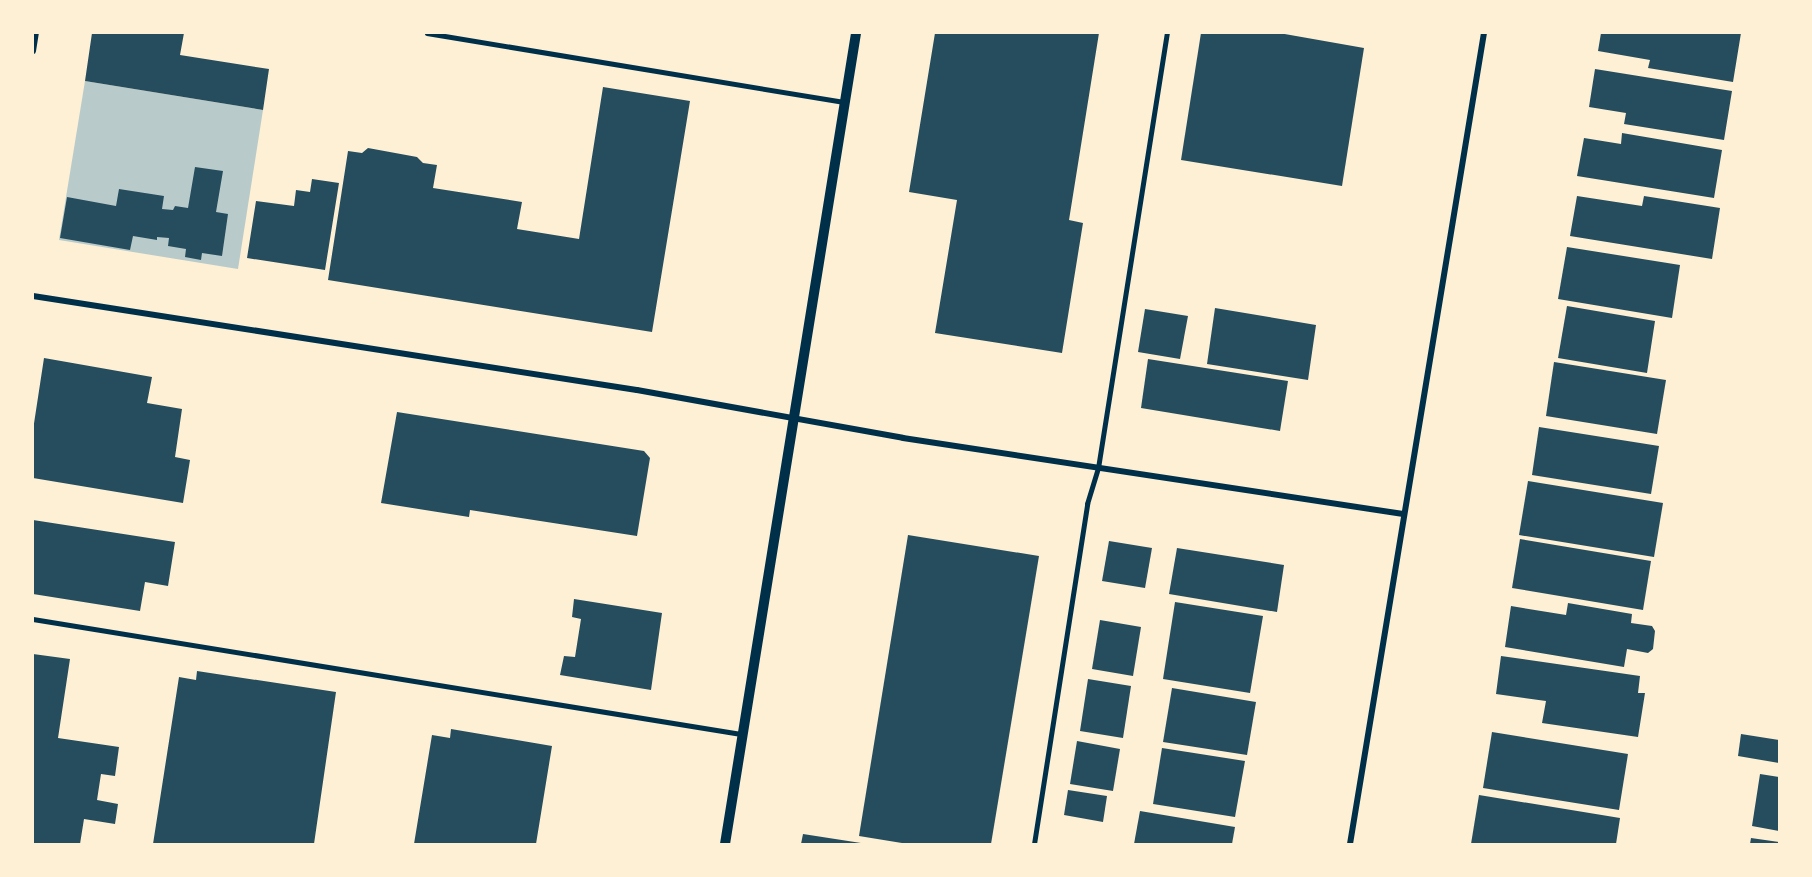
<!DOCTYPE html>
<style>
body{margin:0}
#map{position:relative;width:1812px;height:877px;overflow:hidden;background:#fdf0d5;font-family:"Libre Baskerville",serif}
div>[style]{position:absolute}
.green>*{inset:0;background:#b9caca}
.building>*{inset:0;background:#264d5e}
.service>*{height:4.5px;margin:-2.25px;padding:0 2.25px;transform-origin:2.25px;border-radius:2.25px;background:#003049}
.minor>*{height:6px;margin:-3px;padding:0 3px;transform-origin:3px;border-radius:3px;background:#003049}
.tertiary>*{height:10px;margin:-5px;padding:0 5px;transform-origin:5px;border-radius:5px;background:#003049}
span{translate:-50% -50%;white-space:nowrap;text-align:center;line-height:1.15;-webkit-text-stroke:6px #fdf0d5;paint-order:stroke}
.frame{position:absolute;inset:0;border:34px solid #fdf0d5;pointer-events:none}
</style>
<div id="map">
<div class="green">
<div style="clip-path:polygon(85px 81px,263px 110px,238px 269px,59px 240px)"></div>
</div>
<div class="building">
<div style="clip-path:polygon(92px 33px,184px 33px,180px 55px,269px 69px,263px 110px,85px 81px)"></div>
<div style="clip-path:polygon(935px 33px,1099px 33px,1069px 220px,1083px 223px,1062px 353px,935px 333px,957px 200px,909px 192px)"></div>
<div style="clip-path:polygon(1201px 33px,1279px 33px,1364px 48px,1342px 186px,1181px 160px)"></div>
<div style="clip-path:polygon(1601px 33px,1741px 33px,1733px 82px,1648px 68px,1650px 60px,1598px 51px)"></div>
<div style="clip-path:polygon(1595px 69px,1732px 91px,1724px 140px,1624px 124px,1626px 113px,1589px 107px)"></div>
<div style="clip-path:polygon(603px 87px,690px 101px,652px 332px,328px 280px,348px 151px,362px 153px,368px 148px,417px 157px,423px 163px,437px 165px,433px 188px,522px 202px,517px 229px,579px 239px)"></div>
<div style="clip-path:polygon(1622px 133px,1722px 150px,1714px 198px,1577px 176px,1584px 138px,1621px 144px)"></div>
<div style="clip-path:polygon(195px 167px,223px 171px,216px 212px,228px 214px,222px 256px,202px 253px,201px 260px,185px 257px,186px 249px,168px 246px,169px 238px,157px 237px,157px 240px,133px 236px,130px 250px,60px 238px,67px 197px,116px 206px,119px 189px,164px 196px,162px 209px,173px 210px,175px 206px,188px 208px)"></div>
<div style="clip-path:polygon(312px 179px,339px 183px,325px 270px,247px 258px,256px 201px,294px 206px,296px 190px,310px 192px)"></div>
<div style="clip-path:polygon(1577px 196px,1642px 206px,1644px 196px,1720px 208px,1712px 259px,1570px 236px)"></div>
<div style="clip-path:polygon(1567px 247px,1680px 265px,1672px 318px,1558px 299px)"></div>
<div style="clip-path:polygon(1567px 306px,1655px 321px,1647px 373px,1558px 358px)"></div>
<div style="clip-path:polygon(1215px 308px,1316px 325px,1308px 380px,1207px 364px)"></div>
<div style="clip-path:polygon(1145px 309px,1188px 316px,1180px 359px,1138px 352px)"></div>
<div style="clip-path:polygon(44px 358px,152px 377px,147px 403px,182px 409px,175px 457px,190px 460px,183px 503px,33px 478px,33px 430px)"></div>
<div style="clip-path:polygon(1148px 359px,1288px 381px,1280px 431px,1141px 408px)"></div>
<div style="clip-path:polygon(1554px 362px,1666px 380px,1657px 434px,1546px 416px)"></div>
<div style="clip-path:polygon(397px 412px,644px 451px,650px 458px,637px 536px,470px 510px,469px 517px,381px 503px)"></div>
<div style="clip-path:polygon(1539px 427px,1659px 446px,1651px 494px,1532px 475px)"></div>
<div style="clip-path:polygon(1528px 481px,1663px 503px,1654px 557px,1519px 535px)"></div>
<div style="clip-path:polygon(33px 520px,175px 542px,168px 586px,145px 582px,140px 611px,33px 594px)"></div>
<div style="clip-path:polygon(908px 535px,1039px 556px,991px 844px,908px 844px,859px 836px)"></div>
<div style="clip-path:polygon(1520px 539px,1651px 561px,1643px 610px,1512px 588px)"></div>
<div style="clip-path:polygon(1109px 541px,1152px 548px,1145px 588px,1102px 581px)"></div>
<div style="clip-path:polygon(1177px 548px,1284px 565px,1277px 612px,1169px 594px)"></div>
<div style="clip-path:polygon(574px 599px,662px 613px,651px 690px,560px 675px,564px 656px,575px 657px,581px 619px,572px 617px)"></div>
<div style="clip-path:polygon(1175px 602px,1263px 616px,1250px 693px,1163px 679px)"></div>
<div style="clip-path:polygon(1568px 603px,1632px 614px,1631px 623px,1652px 626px,1655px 631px,1653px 649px,1648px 653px,1627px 649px,1624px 667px,1505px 647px,1511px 606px,1566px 615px)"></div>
<div style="clip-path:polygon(1100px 620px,1141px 627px,1133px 676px,1092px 669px)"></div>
<div style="clip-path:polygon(33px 654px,70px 659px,58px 738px,119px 747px,115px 776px,101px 774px,97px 800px,118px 804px,115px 824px,84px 819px,80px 844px,33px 844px)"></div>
<div style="clip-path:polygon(1501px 656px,1640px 676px,1638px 693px,1645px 693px,1638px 737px,1542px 723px,1546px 701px,1496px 694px)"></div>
<div style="clip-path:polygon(197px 671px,336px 692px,314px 844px,153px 844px,179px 677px,196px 680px)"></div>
<div style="clip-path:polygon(1088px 679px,1131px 686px,1123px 738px,1080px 731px)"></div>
<div style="clip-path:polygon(1172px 688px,1256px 702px,1247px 755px,1163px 742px)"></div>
<div style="clip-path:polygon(451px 729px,552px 746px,536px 844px,414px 844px,432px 735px,450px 738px)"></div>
<div style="clip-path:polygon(1492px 732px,1628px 754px,1619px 810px,1483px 788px)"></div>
<div style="clip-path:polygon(1741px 734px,1779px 740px,1779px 763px,1738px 756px)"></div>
<div style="clip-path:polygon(1077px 741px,1120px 749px,1113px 791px,1070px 784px)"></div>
<div style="clip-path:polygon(1162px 748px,1245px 761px,1235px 817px,1153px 804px)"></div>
<div style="clip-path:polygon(1760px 774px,1779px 777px,1779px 831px,1752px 826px)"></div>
<div style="clip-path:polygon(1068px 790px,1107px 796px,1103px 822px,1064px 815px)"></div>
<div style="clip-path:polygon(1479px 795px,1620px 818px,1616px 844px,1471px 844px)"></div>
<div style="clip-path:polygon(1140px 811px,1235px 827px,1232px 844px,1134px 844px)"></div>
<div style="clip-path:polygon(803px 834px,861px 843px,861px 844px,801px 844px)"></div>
<div style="clip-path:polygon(1751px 838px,1779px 842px,1779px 844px,1750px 844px)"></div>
</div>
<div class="service">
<div style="left:427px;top:33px;width:424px;rotate:9.4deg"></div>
<div style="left:33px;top:619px;width:717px;rotate:9.23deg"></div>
<div style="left:1034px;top:844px;width:344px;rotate:-81.1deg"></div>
<div style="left:1087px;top:504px;width:38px;rotate:-73deg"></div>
<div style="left:1098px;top:468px;width:440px;rotate:-81deg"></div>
</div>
<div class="minor">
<div style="left:33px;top:51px;width:18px;rotate:-81deg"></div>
<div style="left:33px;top:296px;width:611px;rotate:8.85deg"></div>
<div style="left:637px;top:390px;width:270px;rotate:10.2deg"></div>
<div style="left:903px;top:438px;width:506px;rotate:8.64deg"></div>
<div style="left:1350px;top:844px;width:822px;rotate:-80.62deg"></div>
</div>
<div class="tertiary">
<div style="left:725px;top:844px;width:822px;rotate:-80.82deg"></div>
</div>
<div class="frame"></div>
</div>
